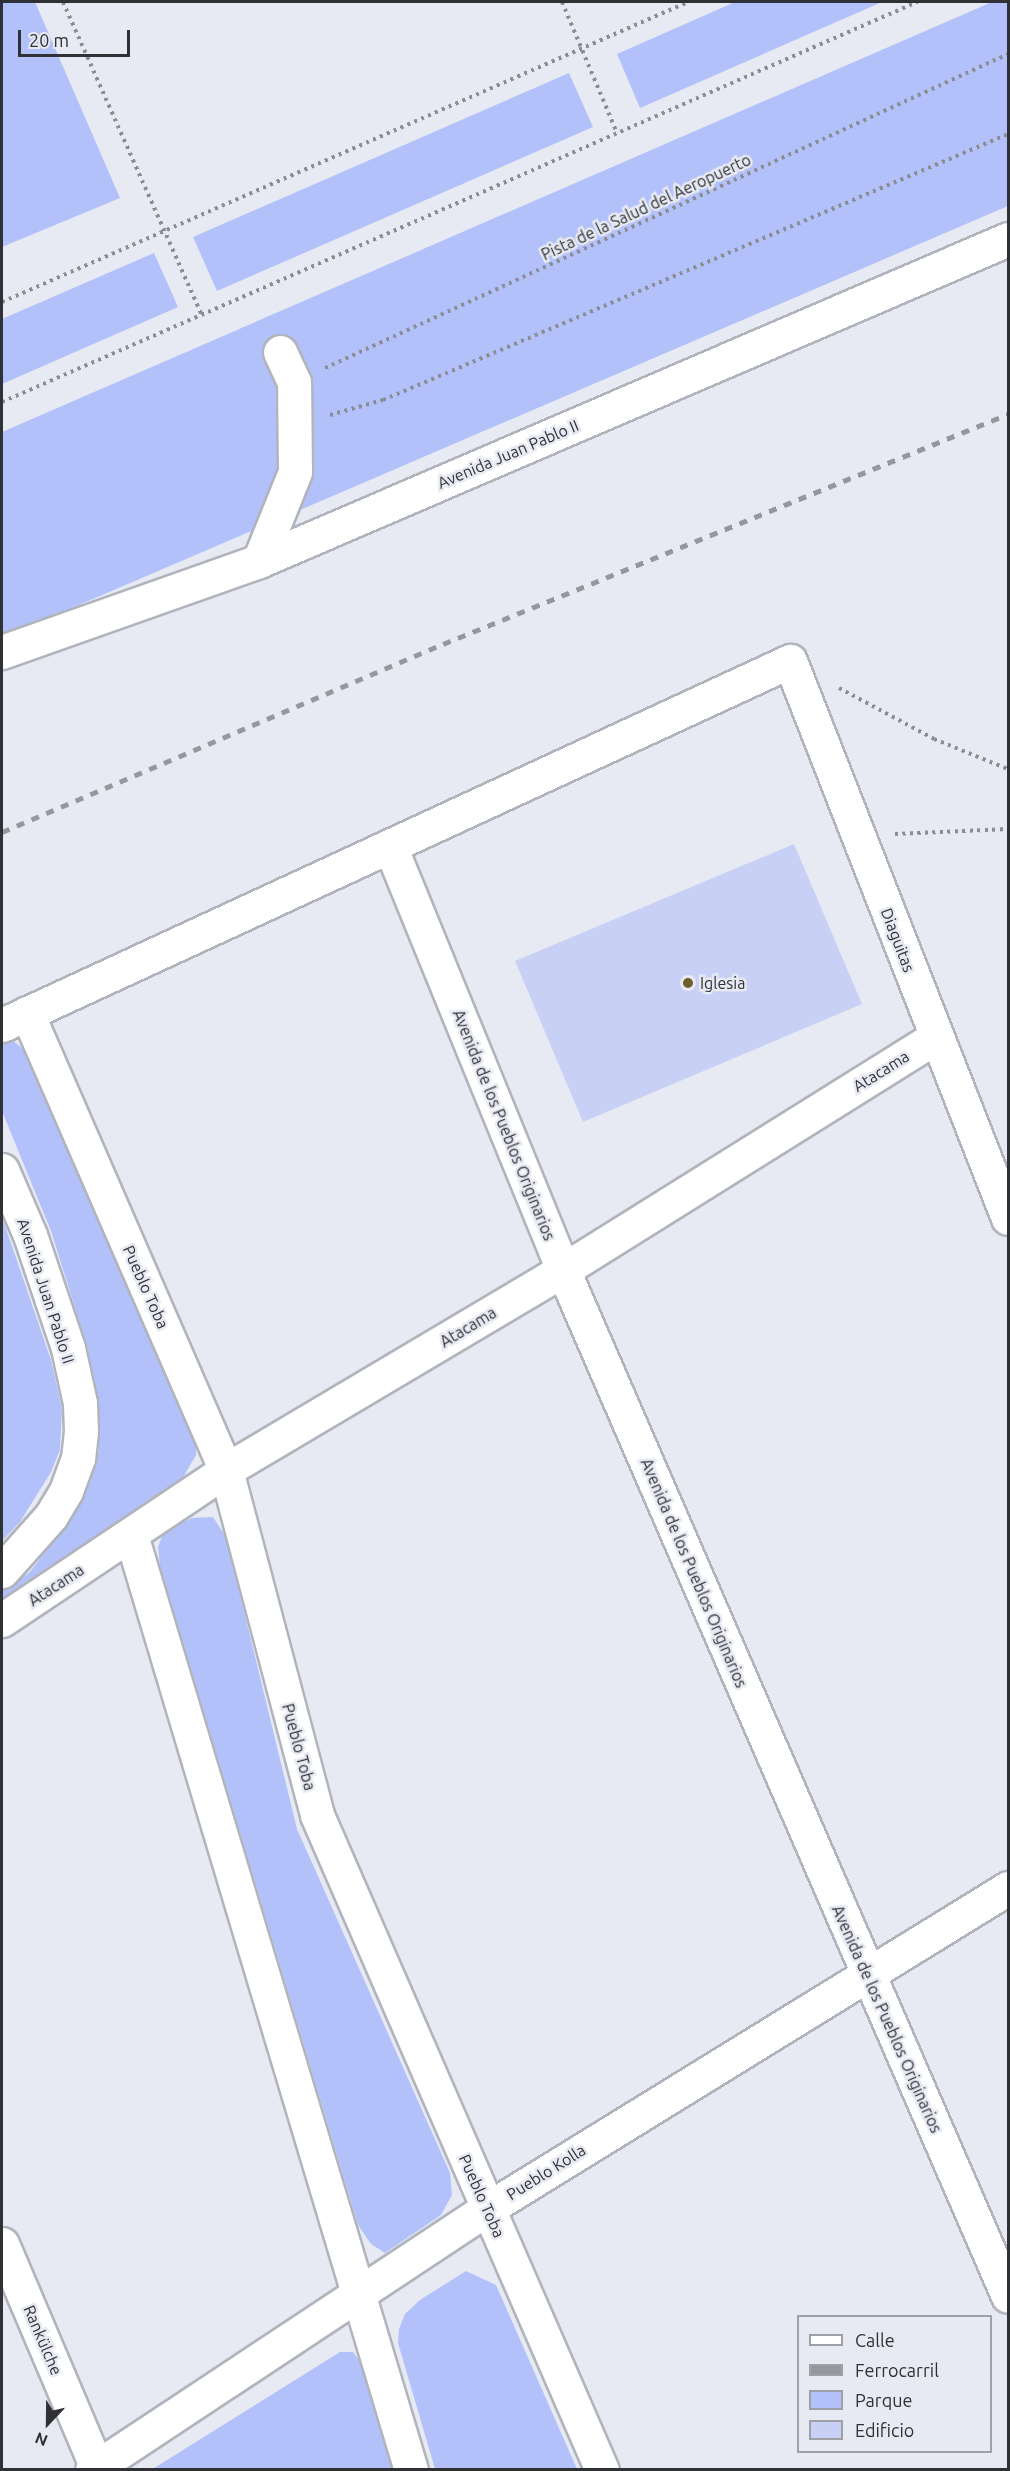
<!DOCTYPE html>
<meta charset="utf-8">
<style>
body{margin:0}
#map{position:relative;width:1010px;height:2471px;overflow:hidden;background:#e7eaf2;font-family:Ubuntu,sans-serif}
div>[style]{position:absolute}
.green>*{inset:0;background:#b3c1fa}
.building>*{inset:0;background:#c8d1f5}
.path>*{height:4px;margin-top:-2px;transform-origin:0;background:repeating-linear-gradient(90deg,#8b8d93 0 3px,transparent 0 7.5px)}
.roads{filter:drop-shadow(2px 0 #b1b4bc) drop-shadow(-2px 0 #b1b4bc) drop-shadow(0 2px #b1b4bc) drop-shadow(0 -2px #b1b4bc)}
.minor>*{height:33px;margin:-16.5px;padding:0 16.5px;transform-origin:16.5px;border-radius:16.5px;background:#fff}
.major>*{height:33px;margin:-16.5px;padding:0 16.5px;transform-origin:16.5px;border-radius:16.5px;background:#fff}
.rail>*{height:4.5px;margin-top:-2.25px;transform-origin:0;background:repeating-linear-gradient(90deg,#95979d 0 8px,transparent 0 16px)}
.dots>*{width:16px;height:16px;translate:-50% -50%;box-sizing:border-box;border:3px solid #e7eaf2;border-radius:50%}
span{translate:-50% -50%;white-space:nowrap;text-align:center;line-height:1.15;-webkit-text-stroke:5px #e7eaf2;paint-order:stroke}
.street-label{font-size:16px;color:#303135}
.poi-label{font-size:16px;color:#303135}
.left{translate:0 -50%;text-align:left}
.frame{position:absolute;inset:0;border:3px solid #303135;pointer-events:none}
.legend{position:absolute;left:797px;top:2315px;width:195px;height:138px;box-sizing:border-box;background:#e7eaf2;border:2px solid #9ea0a6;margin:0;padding:8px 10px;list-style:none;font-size:18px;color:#303135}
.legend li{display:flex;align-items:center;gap:12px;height:30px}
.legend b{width:30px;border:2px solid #9ea0a6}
.north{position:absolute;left:18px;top:2393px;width:60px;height:60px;-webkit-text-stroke:4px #e7eaf2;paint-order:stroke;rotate:202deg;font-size:16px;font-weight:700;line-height:24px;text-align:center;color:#303135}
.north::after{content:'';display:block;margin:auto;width:21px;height:27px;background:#303135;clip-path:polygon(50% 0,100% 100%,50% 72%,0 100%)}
.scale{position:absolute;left:18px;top:30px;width:112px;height:27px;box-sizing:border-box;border:3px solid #303135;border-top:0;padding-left:8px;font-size:18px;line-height:21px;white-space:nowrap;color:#303135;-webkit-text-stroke:4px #e7eaf2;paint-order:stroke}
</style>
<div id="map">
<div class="green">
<div style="clip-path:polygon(2px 2px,35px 2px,120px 198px,2px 247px)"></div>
<div style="clip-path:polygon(735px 2px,882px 2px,640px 108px,617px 54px)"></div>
<div style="clip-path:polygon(992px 2px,1008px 2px,1008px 206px,2px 638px,2px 432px)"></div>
<div style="clip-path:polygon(569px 73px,593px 127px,217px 291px,193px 237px)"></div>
<div style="clip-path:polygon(154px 253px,178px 307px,2px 384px,2px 319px)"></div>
<div style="clip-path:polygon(12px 1040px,32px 1056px,196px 1435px,196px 1455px,181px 1481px,2px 1604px,2px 1590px,29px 1573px,69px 1522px,89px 1485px,99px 1449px,98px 1407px,88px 1349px,51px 1231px,2px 1111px,2px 1045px)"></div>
<div style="clip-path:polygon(2px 1217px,51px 1360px,62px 1408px,60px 1450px,51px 1472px,20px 1522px,2px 1541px)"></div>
<div style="clip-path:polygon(213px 1517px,226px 1537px,297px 1829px,450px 2173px,452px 2195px,441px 2215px,385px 2253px,371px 2244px,358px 2225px,160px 1566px,158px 1547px,164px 1531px,192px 1518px)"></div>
<div style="clip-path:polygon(466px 2271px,496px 2285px,577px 2469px,435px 2469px,398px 2343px,399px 2329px,405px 2314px,420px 2300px)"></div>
<div style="clip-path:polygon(340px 2352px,353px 2352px,364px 2366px,394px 2470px,151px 2470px)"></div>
</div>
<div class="building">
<div style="clip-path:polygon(794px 844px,862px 1004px,583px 1122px,515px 961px)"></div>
</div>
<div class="path">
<div style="left:63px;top:2px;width:342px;rotate:66.1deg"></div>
<div style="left:562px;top:2px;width:142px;rotate:67.2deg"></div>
<div style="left:2px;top:302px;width:749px;rotate:-23.62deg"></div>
<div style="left:325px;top:368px;width:752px;rotate:-24.69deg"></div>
<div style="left:2px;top:402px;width:999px;rotate:-23.61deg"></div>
<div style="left:330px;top:415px;width:55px;rotate:-15.8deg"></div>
<div style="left:383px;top:400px;width:679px;rotate:-23.05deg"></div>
<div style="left:839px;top:688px;width:108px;rotate:28.2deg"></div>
<div style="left:934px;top:739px;width:80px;rotate:22.1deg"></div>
<div style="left:895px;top:834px;width:113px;rotate:-2.5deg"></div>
</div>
<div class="roads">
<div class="minor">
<div style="left:259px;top:561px;width:96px;rotate:-68deg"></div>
<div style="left:295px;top:472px;width:90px;rotate:-90.6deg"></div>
<div style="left:294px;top:382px;width:33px;rotate:-115deg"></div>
<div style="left:390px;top:846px;width:458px;rotate:67.8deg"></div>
<div style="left:563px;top:1270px;width:1118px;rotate:66.55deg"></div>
<div style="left:27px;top:1013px;width:498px;rotate:66.5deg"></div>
<div style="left:226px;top:1470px;width:357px;rotate:75.2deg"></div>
<div style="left:317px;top:1815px;width:714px;rotate:66.49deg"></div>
<div style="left:2px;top:1025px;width:868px;rotate:-24.79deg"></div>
<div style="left:790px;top:661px;width:598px;rotate:68.63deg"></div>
<div style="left:131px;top:1535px;width:976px;rotate:73.33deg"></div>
<div style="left:2px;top:1620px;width:270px;rotate:-33.8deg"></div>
<div style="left:226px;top:1470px;width:392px;rotate:-30.7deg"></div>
<div style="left:563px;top:1270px;width:440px;rotate:-32deg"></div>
<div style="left:2px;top:2244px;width:246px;rotate:67deg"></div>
<div style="left:92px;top:2470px;width:473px;rotate:-33.5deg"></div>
<div style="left:487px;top:2209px;width:612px;rotate:-31.64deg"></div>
</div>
<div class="major">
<div style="left:2px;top:652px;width:273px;rotate:-19.5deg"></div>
<div style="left:259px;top:561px;width:815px;rotate:-23.26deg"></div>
<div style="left:2px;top:1170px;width:71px;rotate:66.7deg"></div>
<div style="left:30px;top:1235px;width:119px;rotate:71.4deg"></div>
<div style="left:68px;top:1348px;width:56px;rotate:77.7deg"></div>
<div style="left:80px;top:1403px;width:28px;rotate:88deg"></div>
<div style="left:81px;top:1431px;width:27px;rotate:96deg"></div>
<div style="left:78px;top:1458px;width:35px;rotate:110deg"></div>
<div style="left:66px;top:1491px;width:29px;rotate:121deg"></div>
<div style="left:51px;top:1516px;width:74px;rotate:131.7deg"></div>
</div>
</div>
<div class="rail">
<div style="left:2px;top:832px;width:479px;rotate:-23.1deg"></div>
<div style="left:443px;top:644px;width:610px;rotate:-22.15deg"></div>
</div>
<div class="dots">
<div style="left:688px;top:983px;background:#6e5f2d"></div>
</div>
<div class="street-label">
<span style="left:646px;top:207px;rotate:-25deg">Pista de la Salud del Aeropuerto</span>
<span style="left:508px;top:454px;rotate:-23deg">Avenida Juan Pablo II</span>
<span style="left:898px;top:940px;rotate:69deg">Diaguitas</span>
<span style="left:881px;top:1071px;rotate:-32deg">Atacama</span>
<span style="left:504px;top:1125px;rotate:68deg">Avenida de los Pueblos Originarios</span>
<span style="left:146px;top:1287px;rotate:66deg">Pueblo Toba</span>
<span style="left:46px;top:1291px;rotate:72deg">Avenida Juan Pablo II</span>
<span style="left:468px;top:1327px;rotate:-31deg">Atacama</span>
<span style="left:694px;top:1573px;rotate:67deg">Avenida de los Pueblos Originarios</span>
<span style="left:56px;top:1585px;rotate:-33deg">Atacama</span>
<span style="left:299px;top:1747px;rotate:75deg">Pueblo Toba</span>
<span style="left:887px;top:2019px;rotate:66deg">Avenida de los Pueblos Originarios</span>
<span style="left:546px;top:2172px;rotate:-32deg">Pueblo Kolla</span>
<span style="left:482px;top:2196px;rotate:66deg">Pueblo Toba</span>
<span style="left:43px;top:2340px;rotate:67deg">Rankülche</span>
</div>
<div class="poi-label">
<span class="left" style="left:700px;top:983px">Iglesia</span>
</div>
<div class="frame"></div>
<ul class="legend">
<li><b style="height:8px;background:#fff"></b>Calle</li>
<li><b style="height:8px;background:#95979d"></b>Ferrocarril</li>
<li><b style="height:16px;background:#b3c1fa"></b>Parque</li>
<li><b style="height:16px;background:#c8d1f5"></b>Edificio</li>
</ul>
<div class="north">N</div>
<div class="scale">20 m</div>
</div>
